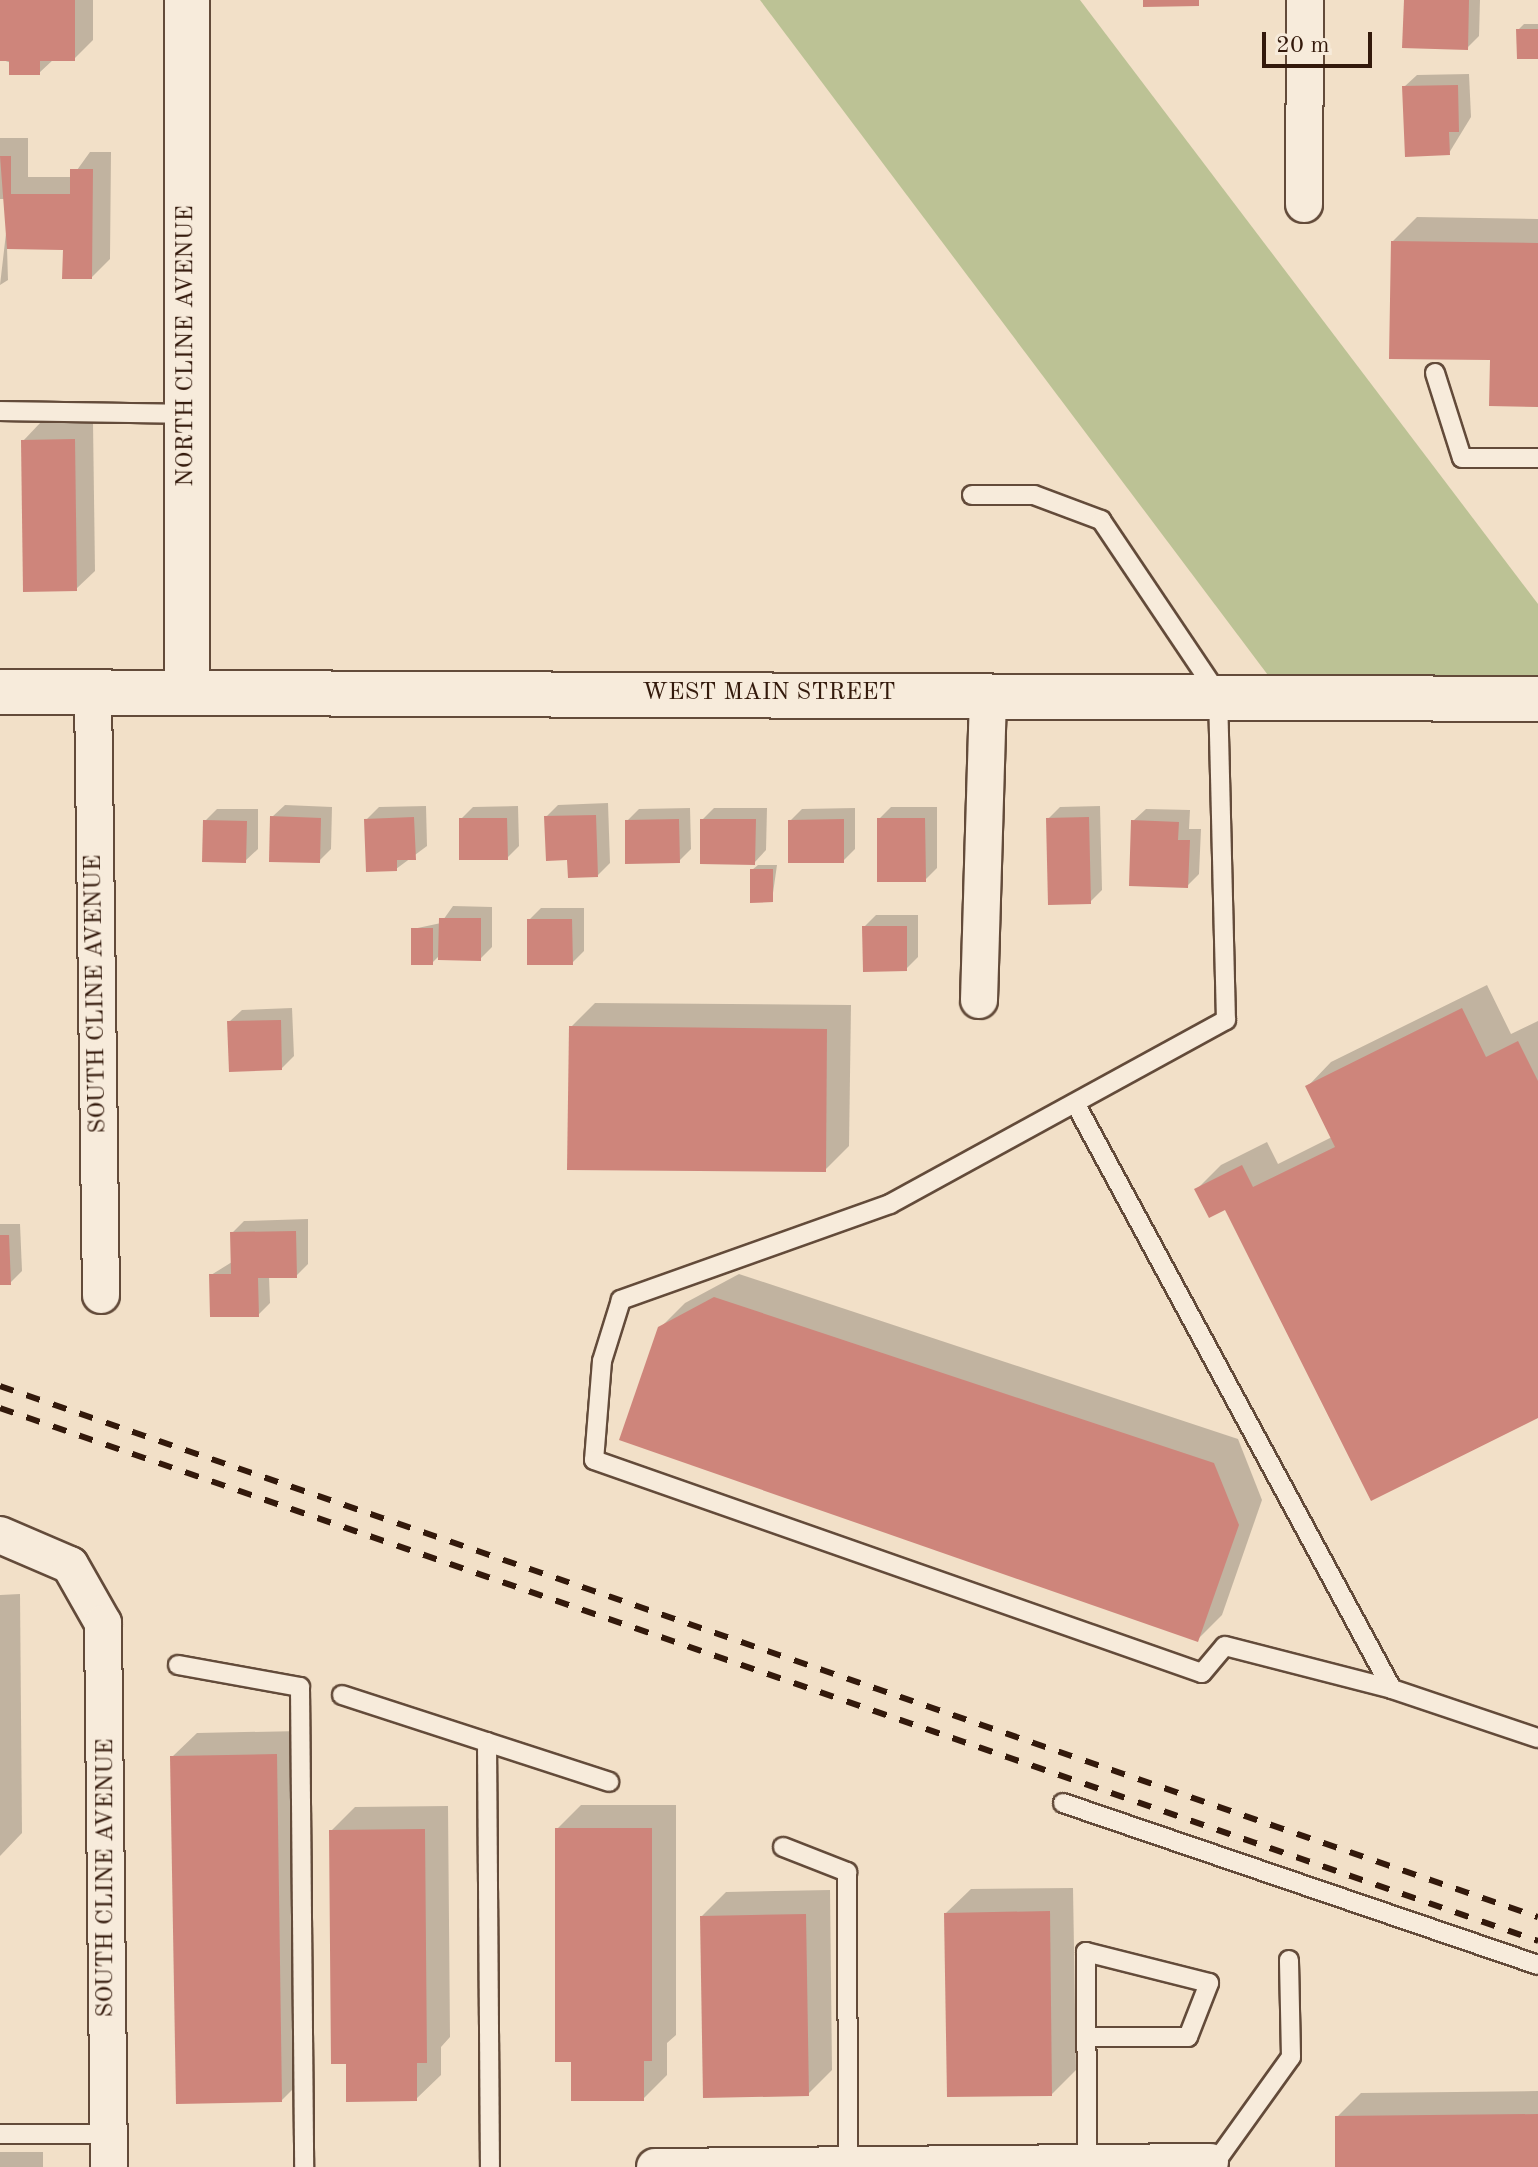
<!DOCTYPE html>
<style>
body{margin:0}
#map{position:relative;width:1538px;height:2167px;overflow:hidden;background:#f2e0c8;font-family:"Old Standard TT",serif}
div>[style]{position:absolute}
.green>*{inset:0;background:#bcc295}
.shadow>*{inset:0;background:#0003}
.building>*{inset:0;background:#ce857b}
.roads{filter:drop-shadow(2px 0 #634b3a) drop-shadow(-2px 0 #634b3a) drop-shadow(0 2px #634b3a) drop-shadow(0 -2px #634b3a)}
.service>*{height:18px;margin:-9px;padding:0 9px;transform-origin:9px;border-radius:9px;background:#f7ebdb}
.minor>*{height:36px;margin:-18px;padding:0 18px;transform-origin:18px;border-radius:18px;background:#f7ebdb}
.tertiary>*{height:44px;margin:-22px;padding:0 22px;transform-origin:22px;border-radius:22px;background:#f7ebdb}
.rail>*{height:6px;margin-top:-3px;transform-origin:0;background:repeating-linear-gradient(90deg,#33190b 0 14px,transparent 0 28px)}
span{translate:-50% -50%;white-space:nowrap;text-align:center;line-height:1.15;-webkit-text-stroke:6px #f7ebdb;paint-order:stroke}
.street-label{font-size:24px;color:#33190b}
.scale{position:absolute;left:1262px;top:32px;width:110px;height:36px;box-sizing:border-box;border:4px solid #33190b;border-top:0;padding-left:10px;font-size:24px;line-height:28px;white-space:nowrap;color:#33190b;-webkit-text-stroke:6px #f7ebdb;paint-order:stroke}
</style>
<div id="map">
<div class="green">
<div style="clip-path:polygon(760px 0,1080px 0,1538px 604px,1538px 699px,1283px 695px)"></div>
</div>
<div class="shadow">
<div style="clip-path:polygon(0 0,93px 0,93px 40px,74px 59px,54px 59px,39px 73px,0 59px)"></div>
<div style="clip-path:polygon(1406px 0,1480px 0,1479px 36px,1467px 48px)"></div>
<div style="clip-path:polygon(1524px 24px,1538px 24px,1538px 57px,1518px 30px)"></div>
<div style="clip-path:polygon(1469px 74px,1471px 117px,1449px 153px,1404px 87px,1417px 75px)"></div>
<div style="clip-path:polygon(0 138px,28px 138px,28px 177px,72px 177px,90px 152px,111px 152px,110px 259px,92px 277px,65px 248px,7px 247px,8px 280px,0 285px,10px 199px,0 199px)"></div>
<div style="clip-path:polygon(1417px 217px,1538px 219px,1538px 405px,1392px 242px)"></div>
<div style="clip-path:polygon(41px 422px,93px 422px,95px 571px,76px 589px,23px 441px)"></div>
<div style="clip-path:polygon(608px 803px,610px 863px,598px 875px,569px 858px,546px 817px,558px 805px)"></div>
<div style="clip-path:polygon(285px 805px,332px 807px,331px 849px,319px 861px,272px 817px)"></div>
<div style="clip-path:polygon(426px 806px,427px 846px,396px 869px,366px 820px,379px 807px)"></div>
<div style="clip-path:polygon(518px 806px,519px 846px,507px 858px,461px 819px,473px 807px)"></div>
<div style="clip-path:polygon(1100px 806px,1102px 890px,1090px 902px,1048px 819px,1060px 807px)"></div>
<div style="clip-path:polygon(891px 807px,937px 807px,937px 868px,925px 880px,879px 819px)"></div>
<div style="clip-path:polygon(690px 808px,691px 849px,679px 861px,627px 821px,639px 809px)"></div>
<div style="clip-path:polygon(714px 808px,767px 808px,766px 850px,754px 863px,702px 820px)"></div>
<div style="clip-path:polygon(855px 808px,855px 849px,843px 861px,790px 821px,802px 809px)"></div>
<div style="clip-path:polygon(217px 809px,258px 809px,258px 849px,245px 861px,205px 821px)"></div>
<div style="clip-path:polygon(1146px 809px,1190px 810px,1189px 829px,1201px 829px,1199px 874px,1187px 886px,1133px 821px)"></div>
<div style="clip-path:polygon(758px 865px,777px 865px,772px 900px,752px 870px)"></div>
<div style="clip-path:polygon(453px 906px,492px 907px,492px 947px,480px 959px,440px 955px,432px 963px,413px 929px,441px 923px)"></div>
<div style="clip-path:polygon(541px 908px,584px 908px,584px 951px,572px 963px,529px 920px)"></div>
<div style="clip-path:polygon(876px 915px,918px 915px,918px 957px,906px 969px,864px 927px)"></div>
<div style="clip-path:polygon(1487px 985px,1511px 1034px,1538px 1021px,1538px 1416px,1197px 1189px,1221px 1165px,1267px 1142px,1278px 1164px,1332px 1137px,1307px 1087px,1331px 1062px)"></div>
<div style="clip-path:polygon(595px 1003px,851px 1005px,849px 1146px,825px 1170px,571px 1027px)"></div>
<div style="clip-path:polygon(292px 1008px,294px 1056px,282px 1068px,229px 1022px,242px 1010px)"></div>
<div style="clip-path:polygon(308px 1219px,308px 1264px,296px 1276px,269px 1276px,270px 1303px,258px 1315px,211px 1275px,232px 1262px,232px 1233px,244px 1221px)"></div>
<div style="clip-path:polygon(0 1224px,20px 1224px,22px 1271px,10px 1283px,0 1283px)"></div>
<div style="clip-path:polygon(739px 1274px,1238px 1439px,1262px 1500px,1222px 1615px,1198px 1639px,660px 1328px,685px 1303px)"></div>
<div style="clip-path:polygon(20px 1594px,22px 1833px,0 1856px,0 1595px)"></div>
<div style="clip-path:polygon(301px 1731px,306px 2076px,282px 2100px,172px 1757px,197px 1733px)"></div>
<div style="clip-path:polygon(581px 1805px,676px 1805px,676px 2035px,667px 2043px,667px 2075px,643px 2099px,557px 1829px)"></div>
<div style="clip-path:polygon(448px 1806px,450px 2037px,441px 2047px,441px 2075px,416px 2099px,348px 2062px,331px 1831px,355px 1807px)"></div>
<div style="clip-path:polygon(1073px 1888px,1076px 2070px,1052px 2094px,946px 1913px,971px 1889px)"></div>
<div style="clip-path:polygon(830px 1890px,832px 2070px,808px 2094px,702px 1916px,726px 1892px)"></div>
<div style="clip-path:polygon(1538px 2091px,1538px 2167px,1337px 2167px,1337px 2117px,1361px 2093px)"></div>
<div style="clip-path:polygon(0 2152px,43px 2152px,43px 2167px,0 2167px)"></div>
</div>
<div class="building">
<div style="clip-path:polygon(0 0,75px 0,75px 61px,40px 61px,40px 75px,9px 75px,9px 61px,0 61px)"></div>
<div style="clip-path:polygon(1143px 0,1199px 0,1199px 6px,1143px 7px)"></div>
<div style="clip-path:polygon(1404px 0,1469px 0,1468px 50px,1402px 48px)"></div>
<div style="clip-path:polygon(1516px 29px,1538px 29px,1538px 59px,1517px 59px)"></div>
<div style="clip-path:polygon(1458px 85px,1459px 132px,1449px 132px,1450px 155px,1405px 157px,1402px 86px)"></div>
<div style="clip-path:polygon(0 156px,11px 156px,11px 194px,70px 194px,70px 169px,93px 169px,92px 279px,62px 279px,63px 250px,7px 249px)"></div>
<div style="clip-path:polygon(1391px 241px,1538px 243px,1538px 407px,1489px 406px,1490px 360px,1389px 359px)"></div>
<div style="clip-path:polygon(75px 439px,77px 591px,23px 592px,21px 440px)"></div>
<div style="clip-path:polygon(596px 815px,598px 877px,568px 878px,567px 860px,546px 861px,544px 816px)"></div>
<div style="clip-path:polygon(270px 816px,321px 818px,320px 863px,269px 862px)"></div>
<div style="clip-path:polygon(414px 817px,416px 860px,397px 860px,397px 871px,366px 872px,364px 819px)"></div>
<div style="clip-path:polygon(1089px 817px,1091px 904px,1048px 905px,1046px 818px)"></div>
<div style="clip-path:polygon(459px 818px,507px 818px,508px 860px,459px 860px)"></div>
<div style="clip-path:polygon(877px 818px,925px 818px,926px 882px,877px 882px)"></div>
<div style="clip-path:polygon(679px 819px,680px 863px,625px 864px,625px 820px)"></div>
<div style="clip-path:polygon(700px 819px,756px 819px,755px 865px,700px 864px)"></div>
<div style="clip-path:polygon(844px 819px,844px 863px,788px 863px,788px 820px)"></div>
<div style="clip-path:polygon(203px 820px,247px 821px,246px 863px,202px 862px)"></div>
<div style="clip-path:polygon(1131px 820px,1179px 822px,1178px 840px,1190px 840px,1188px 888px,1129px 886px)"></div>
<div style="clip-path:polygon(750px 869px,773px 869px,773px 902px,750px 903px)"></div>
<div style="clip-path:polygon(439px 918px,481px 918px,481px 961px,438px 960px)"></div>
<div style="clip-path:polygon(527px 919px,572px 919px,573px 965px,527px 965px)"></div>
<div style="clip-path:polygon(862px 926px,907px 926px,907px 971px,863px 972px)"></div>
<div style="clip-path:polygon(411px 928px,433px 928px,433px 965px,411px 965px)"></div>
<div style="clip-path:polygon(1462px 1008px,1486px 1057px,1518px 1041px,1538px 1081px,1538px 1418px,1371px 1501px,1225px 1210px,1209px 1218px,1194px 1189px,1242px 1165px,1253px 1187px,1335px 1147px,1305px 1086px)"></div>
<div style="clip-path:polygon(281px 1020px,282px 1070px,229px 1072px,227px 1021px)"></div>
<div style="clip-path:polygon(569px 1026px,827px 1029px,826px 1172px,567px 1170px)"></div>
<div style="clip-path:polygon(296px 1231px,297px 1278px,258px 1278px,259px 1317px,210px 1317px,209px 1274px,231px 1274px,230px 1232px)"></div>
<div style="clip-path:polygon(0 1235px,9px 1235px,11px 1285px,0 1285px)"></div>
<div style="clip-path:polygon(714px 1297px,1214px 1463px,1239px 1525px,1198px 1642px,619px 1440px,658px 1327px)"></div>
<div style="clip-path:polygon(277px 1754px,282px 2102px,176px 2104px,170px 1756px)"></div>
<div style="clip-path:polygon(555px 1828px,652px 1828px,652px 2061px,644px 2061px,644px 2101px,571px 2101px,571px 2062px,555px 2062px)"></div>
<div style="clip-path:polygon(425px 1829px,427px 2063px,417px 2063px,417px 2101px,346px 2102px,346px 2064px,331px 2064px,329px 1830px)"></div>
<div style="clip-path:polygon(1050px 1911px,1052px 2096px,947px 2097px,944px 1913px)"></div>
<div style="clip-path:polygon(806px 1914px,809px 2096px,703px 2098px,700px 1916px)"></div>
<div style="clip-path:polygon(1538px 2114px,1538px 2167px,1335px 2167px,1335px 2116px)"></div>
</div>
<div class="roads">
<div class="service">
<div style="left:1435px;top:373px;width:89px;rotate:72.4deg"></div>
<div style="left:1462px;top:458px;width:76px"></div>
<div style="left:0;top:411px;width:187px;rotate:0.9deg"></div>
<div style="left:972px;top:495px;width:62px"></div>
<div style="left:1034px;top:495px;width:72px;rotate:20.5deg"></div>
<div style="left:1101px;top:520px;width:210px;rotate:56.1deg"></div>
<div style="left:1218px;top:694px;width:326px;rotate:88.6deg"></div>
<div style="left:1226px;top:1020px;width:383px;rotate:151.3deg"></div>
<div style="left:890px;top:1204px;width:286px;rotate:160.4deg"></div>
<div style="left:621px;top:1300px;width:64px;rotate:107.3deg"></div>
<div style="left:602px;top:1361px;width:99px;rotate:94.6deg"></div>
<div style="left:594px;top:1460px;width:644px;rotate:19.31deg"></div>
<div style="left:1202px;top:1673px;width:35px;rotate:-50deg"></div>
<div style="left:1225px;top:1646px;width:172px;rotate:14.4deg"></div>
<div style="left:1392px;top:1689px;width:154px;rotate:18.6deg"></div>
<div style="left:1075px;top:1103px;width:666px;rotate:61.59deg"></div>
<div style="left:178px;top:1665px;width:124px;rotate:10.2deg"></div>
<div style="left:300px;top:1687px;width:480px;rotate:89.5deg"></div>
<div style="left:342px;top:1695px;width:281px;rotate:18deg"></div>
<div style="left:487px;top:1742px;width:425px;rotate:89.6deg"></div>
<div style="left:1063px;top:1803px;width:502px;rotate:18.83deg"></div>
<div style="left:783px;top:1847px;width:69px;rotate:21.3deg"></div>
<div style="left:847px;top:1872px;width:293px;rotate:89.8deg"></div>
<div style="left:1086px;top:2037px;width:102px"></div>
<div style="left:1188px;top:2037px;width:58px;rotate:-68.7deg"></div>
<div style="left:1209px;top:1983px;width:127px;rotate:-165.9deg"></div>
<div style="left:1086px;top:1952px;width:215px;rotate:89.7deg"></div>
<div style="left:0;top:2134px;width:109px"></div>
<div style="left:1212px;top:2167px;width:135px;rotate:-54.3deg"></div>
<div style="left:1291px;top:2057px;width:97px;rotate:-91.2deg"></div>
</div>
<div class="minor">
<div style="left:1304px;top:204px;width:204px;rotate:-89.7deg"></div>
<div style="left:93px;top:692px;width:603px;rotate:89.24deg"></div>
<div style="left:979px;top:1000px;width:305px;rotate:-88.3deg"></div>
<div style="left:0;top:1535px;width:76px;rotate:23.2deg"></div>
<div style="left:70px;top:1565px;width:67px;rotate:60.4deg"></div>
<div style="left:103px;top:1623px;width:544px;rotate:89.37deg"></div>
<div style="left:655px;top:2167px;width:555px;rotate:-0.52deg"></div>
</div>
<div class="tertiary">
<div style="left:187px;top:0;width:691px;rotate:90deg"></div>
<div style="left:0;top:692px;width:1538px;rotate:0.26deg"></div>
</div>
</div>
<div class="rail">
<div style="left:0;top:1386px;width:1627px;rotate:19.05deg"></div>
<div style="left:0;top:1408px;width:1628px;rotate:19.11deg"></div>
</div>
<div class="street-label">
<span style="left:187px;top:346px;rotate:-90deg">NORTH CLINE AVENUE</span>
<span style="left:769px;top:694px">WEST MAIN STREET</span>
<span style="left:97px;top:994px;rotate:-91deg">SOUTH CLINE AVENUE</span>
<span style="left:107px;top:1878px;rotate:-90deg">SOUTH CLINE AVENUE</span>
</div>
<div class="scale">20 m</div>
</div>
